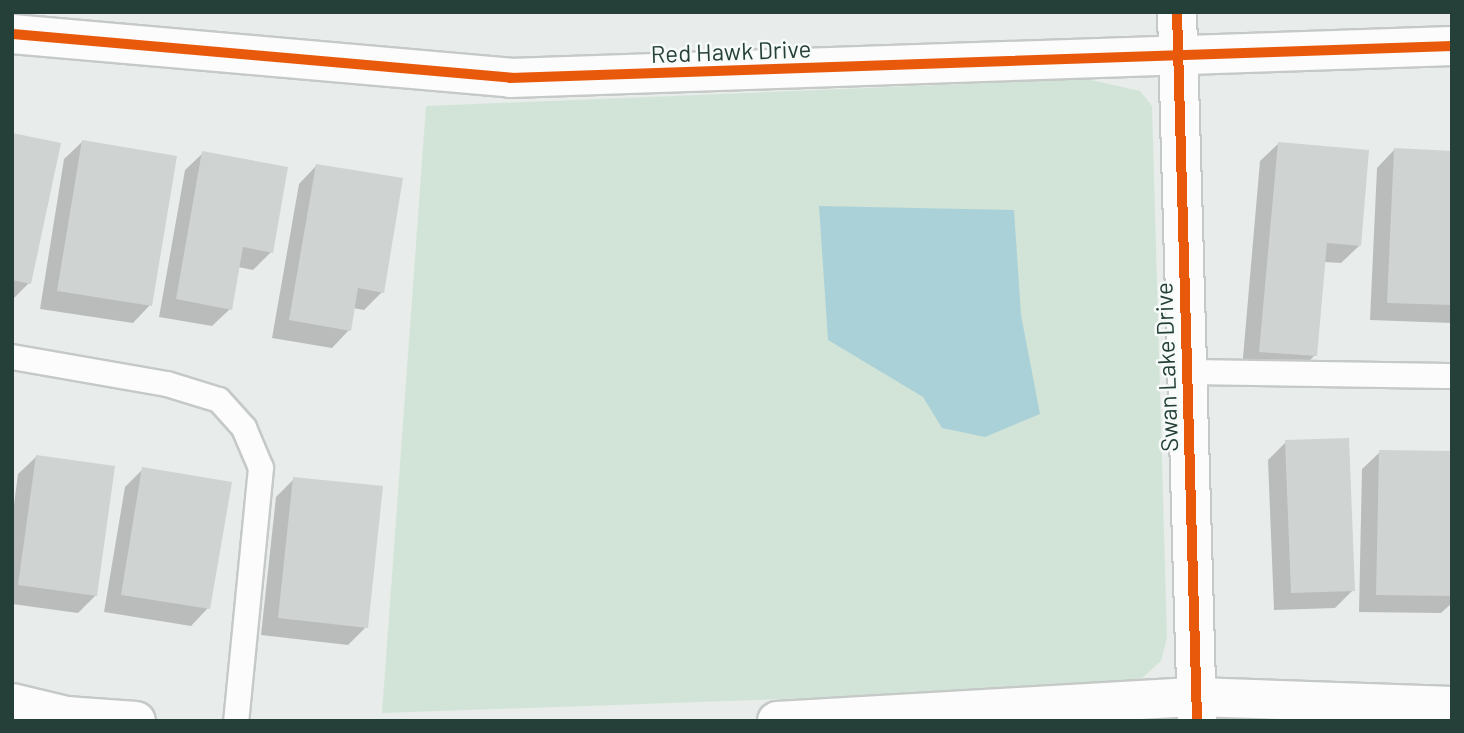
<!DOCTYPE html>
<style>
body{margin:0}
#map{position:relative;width:1464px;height:733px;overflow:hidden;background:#e8ecea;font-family:Barlow,sans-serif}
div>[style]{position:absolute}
.green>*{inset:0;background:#d2e4d7}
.water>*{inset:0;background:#abd1d8}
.shadow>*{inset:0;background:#0003}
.building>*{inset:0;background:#cfd3d1}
.roads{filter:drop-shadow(2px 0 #c5c9c7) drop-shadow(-2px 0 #c5c9c7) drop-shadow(0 2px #c5c9c7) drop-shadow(0 -2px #c5c9c7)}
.lane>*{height:24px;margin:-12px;padding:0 12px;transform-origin:12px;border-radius:12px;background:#fcfcfc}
.street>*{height:38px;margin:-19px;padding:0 19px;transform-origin:19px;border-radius:19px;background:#fcfcfc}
.cycleway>*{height:10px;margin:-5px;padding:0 5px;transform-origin:5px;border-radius:5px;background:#e8590c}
span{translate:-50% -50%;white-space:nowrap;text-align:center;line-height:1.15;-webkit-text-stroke:5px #f6faf8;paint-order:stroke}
.street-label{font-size:24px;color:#254039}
.frame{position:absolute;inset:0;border:14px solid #254039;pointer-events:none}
</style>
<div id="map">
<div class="green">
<div style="clip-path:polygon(1087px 79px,1140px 91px,1152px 106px,1167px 638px,1161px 661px,1132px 687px,382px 713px,426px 106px)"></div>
</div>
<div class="water">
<div style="clip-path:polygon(819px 206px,1014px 210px,1021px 315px,1040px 414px,985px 437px,942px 428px,923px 397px,828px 340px)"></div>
</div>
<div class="shadow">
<div style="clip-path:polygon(12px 134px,29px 283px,12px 300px)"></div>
<div style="clip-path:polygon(82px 142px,150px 305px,133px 323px,40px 309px,64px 159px)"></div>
<div style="clip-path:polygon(1278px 144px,1359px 246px,1341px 263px,1324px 262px,1315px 355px,1297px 373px,1242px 369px,1260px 161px)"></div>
<div style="clip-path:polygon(1394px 150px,1452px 153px,1452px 323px,1370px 320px,1377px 168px)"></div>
<div style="clip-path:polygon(203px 153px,271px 252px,253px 270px,238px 267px,230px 309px,212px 326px,159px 317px,185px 170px)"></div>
<div style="clip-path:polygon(316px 166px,382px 292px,364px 310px,353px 308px,349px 330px,332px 348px,272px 338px,299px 184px)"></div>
<div style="clip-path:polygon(1286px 442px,1353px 590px,1335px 608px,1274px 610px,1268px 460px)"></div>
<div style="clip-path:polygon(1380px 452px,1452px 452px,1452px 603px,1441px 613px,1359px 612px,1362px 469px)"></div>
<div style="clip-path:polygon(36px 457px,96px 595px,78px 613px,12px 604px,12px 520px,18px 474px)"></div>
<div style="clip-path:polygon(143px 469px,208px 608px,191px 626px,104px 612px,125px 487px)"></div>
<div style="clip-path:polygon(294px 479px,366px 627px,348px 645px,261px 635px,276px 497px)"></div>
</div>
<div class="building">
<div style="clip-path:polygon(12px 133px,61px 143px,31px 284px,12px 280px)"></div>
<div style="clip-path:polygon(82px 140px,177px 156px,152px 306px,57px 291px)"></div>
<div style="clip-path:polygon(1278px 142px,1369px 150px,1361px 246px,1327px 243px,1317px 356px,1259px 352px)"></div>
<div style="clip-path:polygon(1394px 148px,1452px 151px,1452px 305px,1387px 303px)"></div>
<div style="clip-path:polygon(202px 151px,288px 167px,273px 253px,243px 247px,232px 310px,176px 299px)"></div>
<div style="clip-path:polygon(316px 164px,403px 178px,384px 293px,358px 288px,351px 331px,289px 320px)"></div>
<div style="clip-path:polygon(1349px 438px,1355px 591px,1291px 593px,1285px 440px)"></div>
<div style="clip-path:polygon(1379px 450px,1452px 451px,1452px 596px,1376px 595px)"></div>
<div style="clip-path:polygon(36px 455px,115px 466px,97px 596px,18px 585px)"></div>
<div style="clip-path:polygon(142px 467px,232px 482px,210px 609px,121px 595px)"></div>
<div style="clip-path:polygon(293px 477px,383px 486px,368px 628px,278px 618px)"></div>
</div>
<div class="roads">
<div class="lane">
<div style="left:12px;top:357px;width:157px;rotate:9.9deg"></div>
<div style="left:167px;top:384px;width:54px;rotate:17.1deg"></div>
<div style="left:219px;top:400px;width:38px;rotate:48deg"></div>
<div style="left:244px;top:428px;width:43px;rotate:67deg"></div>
<div style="left:261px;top:468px;width:254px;rotate:95.6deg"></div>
<div style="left:1187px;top:372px;width:265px;rotate:0.9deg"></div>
</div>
<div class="street">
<div style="left:1177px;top:12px;width:709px;rotate:88.38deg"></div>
<div style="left:12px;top:34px;width:500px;rotate:5deg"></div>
<div style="left:510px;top:78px;width:943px;rotate:-1.95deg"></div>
<div style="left:12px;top:703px;width:56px;rotate:13.5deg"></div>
<div style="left:66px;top:716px;width:70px;rotate:4.1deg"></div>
<div style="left:777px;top:721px;width:420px;rotate:-3.3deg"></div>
<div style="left:1196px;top:697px;width:256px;rotate:2deg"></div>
</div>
</div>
<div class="cycleway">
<div style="left:1177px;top:12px;width:709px;rotate:88.38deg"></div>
<div style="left:12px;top:34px;width:500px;rotate:5deg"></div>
<div style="left:510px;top:78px;width:943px;rotate:-1.95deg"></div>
</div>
<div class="street-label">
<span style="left:731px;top:51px;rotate:-2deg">Red Hawk Drive</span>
<span style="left:1166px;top:367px;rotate:-92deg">Swan Lake Drive</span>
</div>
<div class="frame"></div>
</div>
